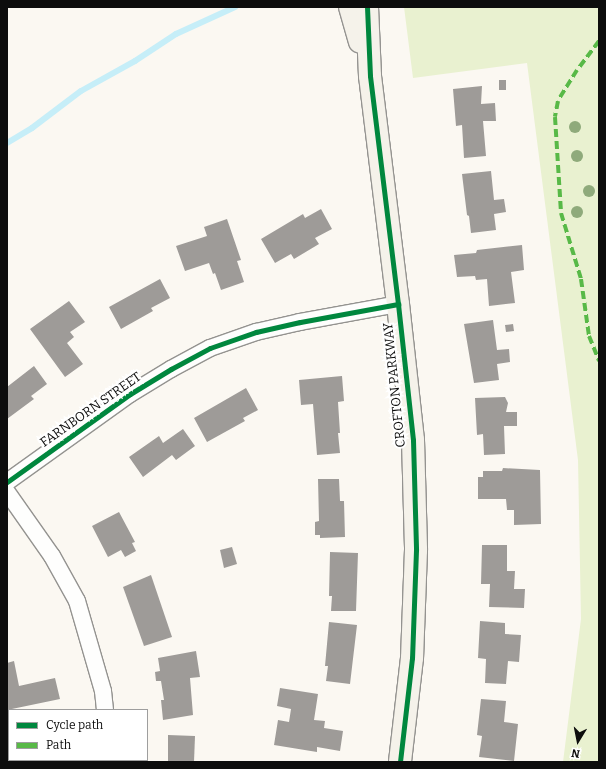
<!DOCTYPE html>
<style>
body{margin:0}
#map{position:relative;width:606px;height:769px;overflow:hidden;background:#fbf8f2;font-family:Bitter,serif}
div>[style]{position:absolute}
.green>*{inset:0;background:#e9f1d0}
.stream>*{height:6px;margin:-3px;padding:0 3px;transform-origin:3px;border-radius:3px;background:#c6eef8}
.building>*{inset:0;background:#9e9b98}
.roads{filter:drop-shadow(1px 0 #949390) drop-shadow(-1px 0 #949390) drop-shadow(0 1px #949390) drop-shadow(0 -1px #949390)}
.street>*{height:16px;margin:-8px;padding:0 8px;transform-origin:8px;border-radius:8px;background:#fefefd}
.secondary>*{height:22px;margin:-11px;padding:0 11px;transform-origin:11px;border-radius:11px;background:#f5f2ea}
.quiet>*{height:4px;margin-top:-2px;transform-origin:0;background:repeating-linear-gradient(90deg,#58b947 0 8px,transparent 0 12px)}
.cycleway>*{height:5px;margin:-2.5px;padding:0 2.5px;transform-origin:2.5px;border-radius:2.5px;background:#00873e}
.trees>*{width:12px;height:12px;margin:-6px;border-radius:50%;background:#8faa7b}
span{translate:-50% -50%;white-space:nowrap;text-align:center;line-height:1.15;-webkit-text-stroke:4px #fff;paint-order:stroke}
.street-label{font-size:13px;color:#0d0d0d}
.frame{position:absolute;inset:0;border:8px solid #0d0d0d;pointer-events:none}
.legend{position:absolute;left:8px;top:709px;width:140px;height:52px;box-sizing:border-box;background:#fff;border:1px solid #9e9e9e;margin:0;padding:5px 7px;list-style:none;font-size:12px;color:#0d0d0d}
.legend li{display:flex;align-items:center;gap:8px;height:20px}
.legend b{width:20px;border:1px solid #9e9e9e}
.north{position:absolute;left:558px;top:721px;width:40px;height:40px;-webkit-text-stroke:3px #fff;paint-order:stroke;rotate:190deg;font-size:11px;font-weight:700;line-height:16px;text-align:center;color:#0d0d0d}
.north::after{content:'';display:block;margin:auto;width:14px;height:18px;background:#0d0d0d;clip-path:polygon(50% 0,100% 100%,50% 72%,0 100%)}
</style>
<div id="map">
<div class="green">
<div style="clip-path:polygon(404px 7px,599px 7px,599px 762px,563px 762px,581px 619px,578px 460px,527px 63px,413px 78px)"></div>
</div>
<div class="stream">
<div style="left:7px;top:143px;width:29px;rotate:-31deg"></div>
<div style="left:32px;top:128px;width:61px;rotate:-37.1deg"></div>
<div style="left:81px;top:91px;width:62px;rotate:-29.1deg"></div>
<div style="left:135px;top:61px;width:49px;rotate:-33.4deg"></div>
<div style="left:176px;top:34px;width:65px;rotate:-24.6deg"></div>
</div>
<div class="building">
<div style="clip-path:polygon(499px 80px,506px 80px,506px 90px,499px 90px)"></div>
<div style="clip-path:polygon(482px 86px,481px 104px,495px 103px,496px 121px,483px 121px,486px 156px,464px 158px,462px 125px,456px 126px,453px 89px)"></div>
<div style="clip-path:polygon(491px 171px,494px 200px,504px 199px,506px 212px,494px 214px,496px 230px,471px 233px,469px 216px,467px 215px,462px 174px)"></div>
<div style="clip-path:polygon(321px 209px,332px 229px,315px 238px,319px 244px,294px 259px,291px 254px,275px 263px,261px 239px,303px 214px,305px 218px)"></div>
<div style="clip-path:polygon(227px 219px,241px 260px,237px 261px,244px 282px,221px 290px,215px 273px,213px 274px,209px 263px,185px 271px,176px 246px,207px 236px,204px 227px)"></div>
<div style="clip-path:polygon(522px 245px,524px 270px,511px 272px,515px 303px,489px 306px,487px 279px,476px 280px,475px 276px,457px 277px,454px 255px,476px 253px,477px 250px)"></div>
<div style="clip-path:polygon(160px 279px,170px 298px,151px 308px,153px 311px,121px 329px,109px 307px)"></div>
<div style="clip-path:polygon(69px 301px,85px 322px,70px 332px,74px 337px,67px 343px,83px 364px,65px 377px,30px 329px)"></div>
<div style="clip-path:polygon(493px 320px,497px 350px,509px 349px,510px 362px,497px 364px,499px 380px,474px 383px,464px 324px)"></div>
<div style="clip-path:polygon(513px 324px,514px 331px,506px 332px,505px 325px)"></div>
<div style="clip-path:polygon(34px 366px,47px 384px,31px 396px,34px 399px,7px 419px,7px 387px)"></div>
<div style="clip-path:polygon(342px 376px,344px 401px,338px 402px,340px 433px,338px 433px,340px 453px,317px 455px,313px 404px,301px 405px,299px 380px)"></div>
<div style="clip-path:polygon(246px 388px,258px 410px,243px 418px,245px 421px,207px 442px,194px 418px)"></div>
<div style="clip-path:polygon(505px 397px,508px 403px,506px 412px,517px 412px,517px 426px,504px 426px,505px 454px,484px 455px,483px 434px,477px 435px,475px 398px)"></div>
<div style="clip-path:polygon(183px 429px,195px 446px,176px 460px,172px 455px,143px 477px,129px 457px,159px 436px,163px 443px)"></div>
<div style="clip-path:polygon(503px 468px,540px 470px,541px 524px,514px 525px,514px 510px,507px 510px,506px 499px,478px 499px,478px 477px,483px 477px,483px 471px,502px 471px)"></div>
<div style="clip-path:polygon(318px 479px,339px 479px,340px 501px,344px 501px,345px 537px,320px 538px,320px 535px,315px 535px,315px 522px,319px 521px)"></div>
<div style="clip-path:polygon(119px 512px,135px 542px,132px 543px,136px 551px,125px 557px,121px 550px,108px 557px,92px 526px)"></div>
<div style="clip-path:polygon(482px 545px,507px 545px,507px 571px,515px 571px,514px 589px,525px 589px,524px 608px,489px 607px,490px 584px,481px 584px)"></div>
<div style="clip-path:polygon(232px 547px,237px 564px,224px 568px,220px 550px)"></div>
<div style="clip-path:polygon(330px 552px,358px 553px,356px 611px,331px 611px,332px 596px,329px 596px)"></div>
<div style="clip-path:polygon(151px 575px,172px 637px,144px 646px,123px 587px)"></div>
<div style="clip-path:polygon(480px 621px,505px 623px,505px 634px,521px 635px,519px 662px,508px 661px,506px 684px,485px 683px,486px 659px,478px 658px)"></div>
<div style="clip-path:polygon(329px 622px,357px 625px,350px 684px,326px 681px,328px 666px,325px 666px)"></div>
<div style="clip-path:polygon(196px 651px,200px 677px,190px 678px,193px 715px,163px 720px,161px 700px,164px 700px,161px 681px,156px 681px,155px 672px,160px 671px,158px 658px)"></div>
<div style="clip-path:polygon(14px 661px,19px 686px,55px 678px,60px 699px,7px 710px,7px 663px)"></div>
<div style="clip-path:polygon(280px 688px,318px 694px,314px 720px,325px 721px,324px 728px,343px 731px,340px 751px,317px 747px,317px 752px,274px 745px,278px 720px,289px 722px,291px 709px,277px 706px)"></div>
<div style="clip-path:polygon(481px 699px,506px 701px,504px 722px,518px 724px,514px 761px,479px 757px,482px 736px,477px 735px)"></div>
<div style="clip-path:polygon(168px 735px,195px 736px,194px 762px,168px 762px)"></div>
<div style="clip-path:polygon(33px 760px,62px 760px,62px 762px,33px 762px)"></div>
</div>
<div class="roads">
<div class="street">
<div style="left:7px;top:482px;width:151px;rotate:-35.6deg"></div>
<div style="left:130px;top:394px;width:48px;rotate:-31.4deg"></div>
<div style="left:171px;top:369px;width:44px;rotate:-28.3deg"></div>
<div style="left:210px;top:348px;width:49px;rotate:-19.2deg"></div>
<div style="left:256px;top:332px;width:45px;rotate:-12.8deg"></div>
<div style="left:300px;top:322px;width:100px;rotate:-10.4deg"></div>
<div style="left:7px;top:492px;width:78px;rotate:54.9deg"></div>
<div style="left:52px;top:556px;width:51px;rotate:60.9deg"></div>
<div style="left:77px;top:601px;width:94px;rotate:73.9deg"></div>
<div style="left:103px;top:691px;width:19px;rotate:84deg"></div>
<div style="left:106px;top:762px;width:2px;rotate:-90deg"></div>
</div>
<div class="secondary">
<div style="left:350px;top:7px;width:36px;rotate:74deg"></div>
<div style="left:367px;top:7px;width:69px;rotate:87.5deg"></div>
<div style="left:370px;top:76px;width:230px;rotate:83deg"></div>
<div style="left:398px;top:304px;width:137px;rotate:83.7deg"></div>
<div style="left:413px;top:440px;width:110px;rotate:88.4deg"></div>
<div style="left:416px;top:550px;width:108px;rotate:92.1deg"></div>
<div style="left:412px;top:658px;width:105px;rotate:96.6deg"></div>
</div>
</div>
<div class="quiet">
<div style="left:599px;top:41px;width:36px;rotate:127deg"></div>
<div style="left:577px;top:70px;width:36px;rotate:122deg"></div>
<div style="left:558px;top:101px;width:16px;rotate:101deg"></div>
<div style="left:555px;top:117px;width:96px;rotate:86.4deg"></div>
<div style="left:561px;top:213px;width:69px;rotate:73.1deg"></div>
<div style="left:581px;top:279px;width:58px;rotate:82deg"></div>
<div style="left:589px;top:336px;width:27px;rotate:68deg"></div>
</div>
<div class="cycleway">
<div style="left:367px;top:7px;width:69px;rotate:87.5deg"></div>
<div style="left:370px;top:76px;width:230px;rotate:83deg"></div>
<div style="left:398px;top:304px;width:137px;rotate:83.7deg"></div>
<div style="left:413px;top:440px;width:110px;rotate:88.4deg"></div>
<div style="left:416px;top:550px;width:108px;rotate:92.1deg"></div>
<div style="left:412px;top:658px;width:105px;rotate:96.6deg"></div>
<div style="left:7px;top:482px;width:151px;rotate:-35.6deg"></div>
<div style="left:130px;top:394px;width:48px;rotate:-31.4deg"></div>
<div style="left:171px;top:369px;width:44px;rotate:-28.3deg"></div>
<div style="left:210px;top:348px;width:49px;rotate:-19.2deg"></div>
<div style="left:256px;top:332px;width:45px;rotate:-12.8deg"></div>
<div style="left:300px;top:322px;width:100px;rotate:-10.4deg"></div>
</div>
<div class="trees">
<div style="left:575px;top:127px"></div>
<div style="left:577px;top:156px"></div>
<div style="left:589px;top:191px"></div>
<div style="left:577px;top:212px"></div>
</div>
<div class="street-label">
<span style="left:395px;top:385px;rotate:-96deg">CROFTON PARKWAY</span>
<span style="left:91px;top:410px;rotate:-35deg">FARNBORN STREET</span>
</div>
<div class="frame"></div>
<ul class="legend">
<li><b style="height:5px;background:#00873e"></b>Cycle path</li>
<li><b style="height:5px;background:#58b947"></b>Path</li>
</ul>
<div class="north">N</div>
</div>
